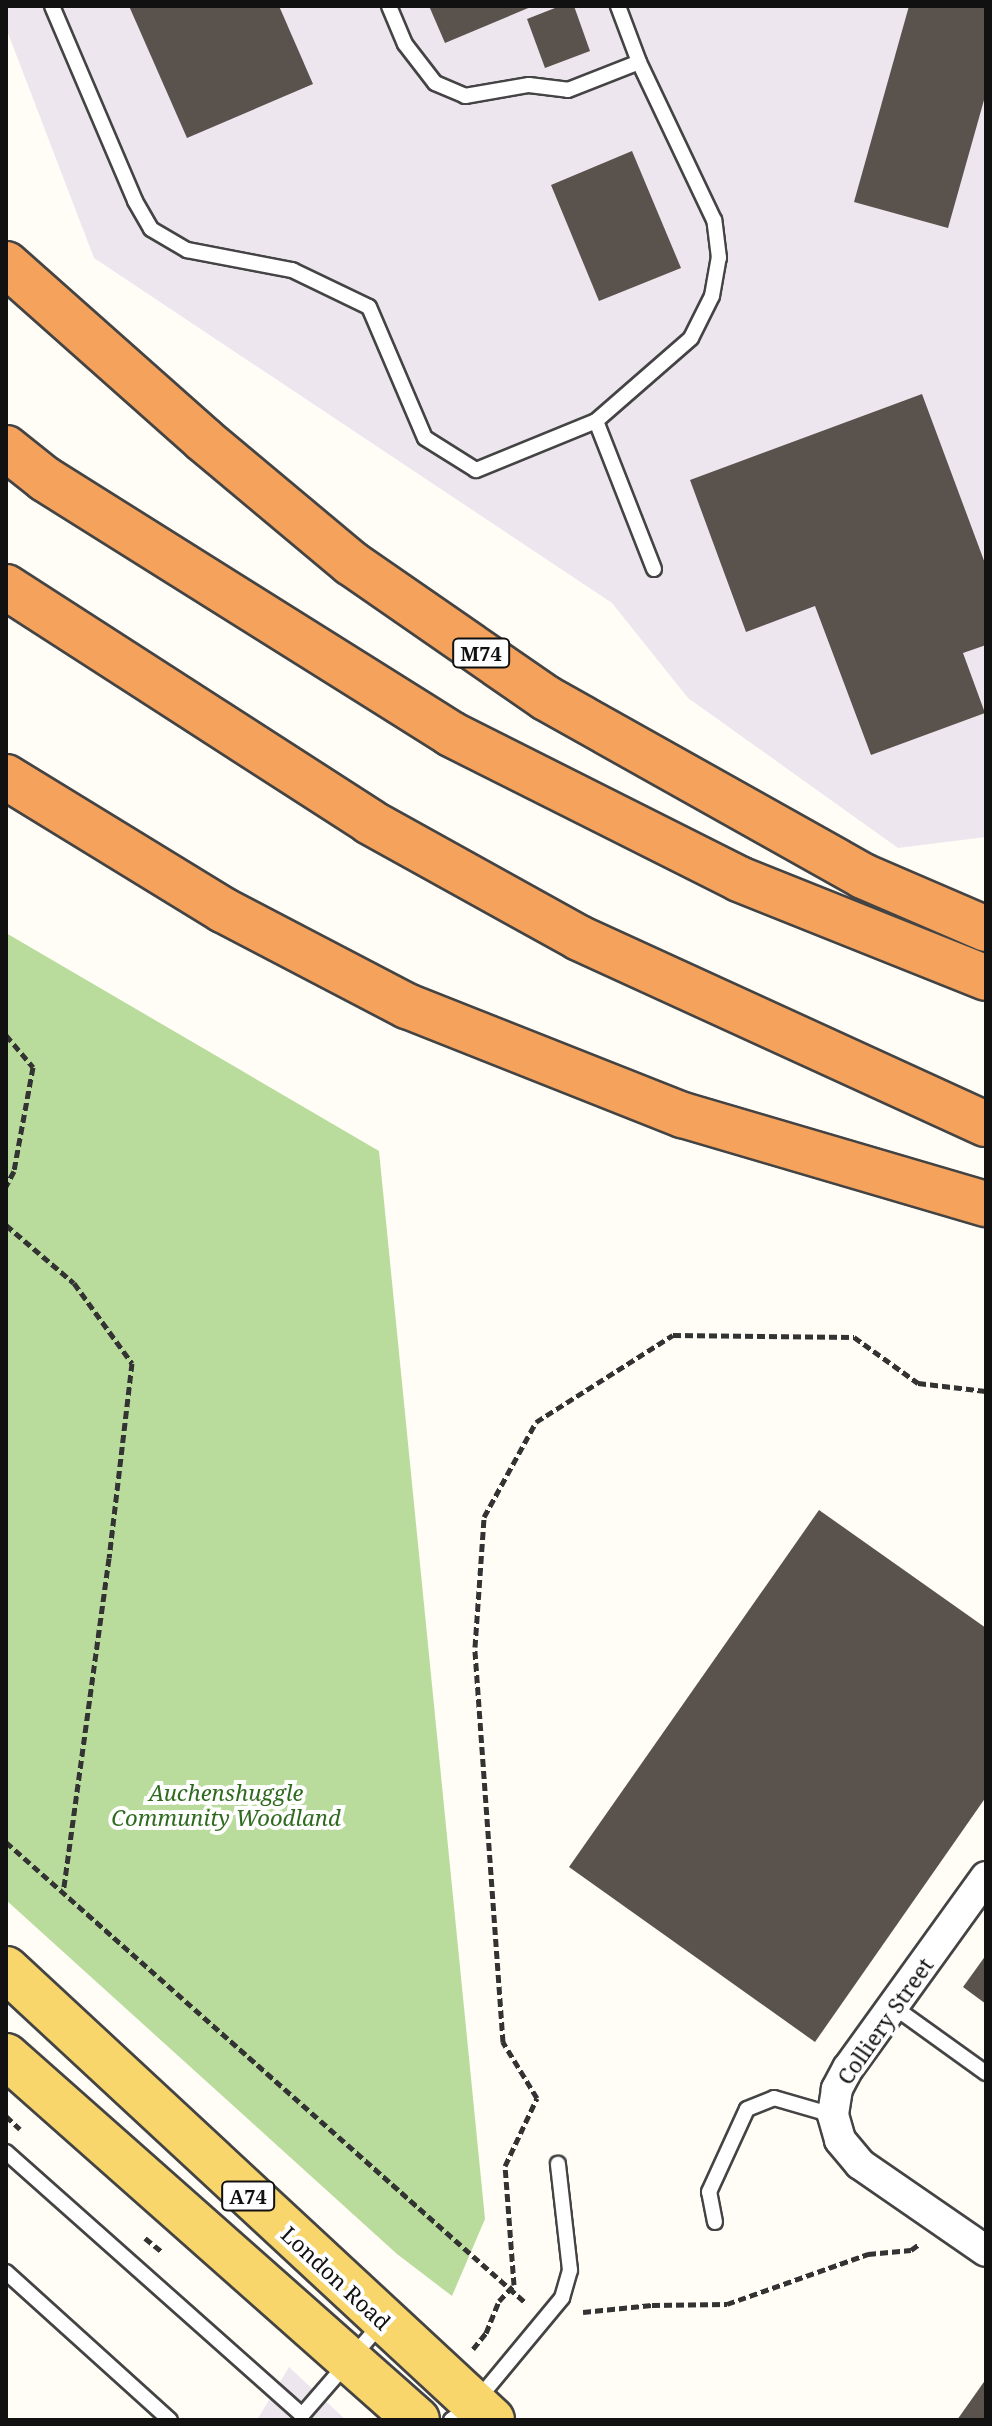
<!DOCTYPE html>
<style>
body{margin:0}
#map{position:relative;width:992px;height:2426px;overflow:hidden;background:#fffdf5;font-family:"Noto Serif",serif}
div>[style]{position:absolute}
.industrial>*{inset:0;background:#eee6ef}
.forest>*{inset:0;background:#b9dc9c}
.building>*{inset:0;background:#5a524d}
.path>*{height:5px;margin-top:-2.5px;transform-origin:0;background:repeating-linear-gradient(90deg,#333 0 8px,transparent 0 12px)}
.roads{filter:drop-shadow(2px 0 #444) drop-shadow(-2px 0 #444) drop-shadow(0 2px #444) drop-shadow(0 -2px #444)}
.service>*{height:14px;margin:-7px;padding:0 7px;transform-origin:7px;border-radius:7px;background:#fff}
.minor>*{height:30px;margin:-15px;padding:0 15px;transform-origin:15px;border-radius:15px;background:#fff}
.primary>*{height:44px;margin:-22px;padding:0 22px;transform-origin:22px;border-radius:22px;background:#f9d66b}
.motorway>*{height:44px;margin:-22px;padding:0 22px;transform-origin:22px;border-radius:22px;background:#f5a25d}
span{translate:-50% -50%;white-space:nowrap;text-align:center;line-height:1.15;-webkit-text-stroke:8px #fff;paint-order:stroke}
.shield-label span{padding:2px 6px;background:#fff;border:2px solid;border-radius:6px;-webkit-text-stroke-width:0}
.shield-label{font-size:20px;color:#111;font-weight:700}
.park-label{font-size:22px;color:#2f6b1f;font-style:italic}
.street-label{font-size:22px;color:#111}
.frame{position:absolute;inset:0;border:8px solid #111;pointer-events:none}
</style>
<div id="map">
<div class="industrial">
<div style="clip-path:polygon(6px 6px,986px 6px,986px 837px,898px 848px,688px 698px,612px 603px,94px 258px,6px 28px)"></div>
<div style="clip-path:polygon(289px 2367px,346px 2420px,257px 2420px)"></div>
</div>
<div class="forest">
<div style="clip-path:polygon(6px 933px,379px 1151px,485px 2219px,452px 2296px,397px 2254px,6px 1900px)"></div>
</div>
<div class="building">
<div style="clip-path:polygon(129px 6px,279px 6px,313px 84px,187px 138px)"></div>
<div style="clip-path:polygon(429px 6px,533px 6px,445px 43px)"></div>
<div style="clip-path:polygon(560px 6px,574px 6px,590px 51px,545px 68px,527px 19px)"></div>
<div style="clip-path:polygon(909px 6px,986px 6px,986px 93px,948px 228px,854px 202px)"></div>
<div style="clip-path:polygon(632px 151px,681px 268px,599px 301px,551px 185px)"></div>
<div style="clip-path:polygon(922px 394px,986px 566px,986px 645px,963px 653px,985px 713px,871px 755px,815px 606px,746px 632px,690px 480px)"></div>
<div style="clip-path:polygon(819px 1510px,986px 1628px,986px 1797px,815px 2042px,569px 1867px)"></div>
<div style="clip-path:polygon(986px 1955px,986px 2004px,963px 1987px)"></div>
<div style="clip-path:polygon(986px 2379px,986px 2420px,957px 2420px)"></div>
</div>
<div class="path">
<div style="left:6px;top:1035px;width:42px;rotate:49.8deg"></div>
<div style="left:33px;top:1067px;width:106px;rotate:100.4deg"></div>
<div style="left:14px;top:1171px;width:17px;rotate:118deg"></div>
<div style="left:6px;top:1225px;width:89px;rotate:40.5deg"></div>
<div style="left:74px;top:1283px;width:99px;rotate:54.1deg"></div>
<div style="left:132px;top:1363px;width:196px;rotate:96.7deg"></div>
<div style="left:109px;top:1558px;width:338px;rotate:97.8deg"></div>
<div style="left:6px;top:1842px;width:695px;rotate:41.56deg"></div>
<div style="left:6px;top:2116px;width:19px;rotate:43deg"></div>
<div style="left:145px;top:2238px;width:22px;rotate:39deg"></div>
<div style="left:583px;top:2312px;width:69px;rotate:-5.8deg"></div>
<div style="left:652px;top:2305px;width:75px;rotate:-0.8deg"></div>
<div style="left:727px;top:2304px;width:150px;rotate:-19.5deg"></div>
<div style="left:868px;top:2254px;width:43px;rotate:-5.3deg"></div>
<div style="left:911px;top:2250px;width:9px;rotate:-36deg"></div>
<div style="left:473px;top:2349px;width:21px;rotate:-51deg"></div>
<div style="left:486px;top:2333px;width:35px;rotate:-68deg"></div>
<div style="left:499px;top:2301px;width:22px;rotate:-47deg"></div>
<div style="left:514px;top:2285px;width:119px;rotate:-94.3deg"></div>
<div style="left:505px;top:2166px;width:75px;rotate:-64.8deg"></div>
<div style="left:537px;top:2098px;width:66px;rotate:-121.3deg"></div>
<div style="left:503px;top:2042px;width:396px;rotate:-94.1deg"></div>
<div style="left:475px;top:1647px;width:130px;rotate:-86deg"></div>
<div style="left:484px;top:1517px;width:108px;rotate:-61.3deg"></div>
<div style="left:536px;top:1422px;width:162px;rotate:-32.4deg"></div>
<div style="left:673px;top:1335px;width:181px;rotate:0.6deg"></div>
<div style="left:854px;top:1337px;width:79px;rotate:35.7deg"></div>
<div style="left:918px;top:1383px;width:68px;rotate:6.7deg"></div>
</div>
<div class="roads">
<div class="service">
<div style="left:52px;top:6px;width:212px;rotate:66.9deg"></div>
<div style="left:135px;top:201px;width:32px;rotate:60deg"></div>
<div style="left:151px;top:229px;width:42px;rotate:30.3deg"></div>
<div style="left:187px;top:250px;width:107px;rotate:10.8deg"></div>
<div style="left:292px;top:270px;width:85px;rotate:25.7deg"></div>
<div style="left:369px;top:307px;width:142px;rotate:66.9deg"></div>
<div style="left:425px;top:438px;width:60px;rotate:32.1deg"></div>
<div style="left:476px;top:470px;width:130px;rotate:-22.2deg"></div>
<div style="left:596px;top:421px;width:159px;rotate:68.6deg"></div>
<div style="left:389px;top:6px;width:41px;rotate:67.2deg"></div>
<div style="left:405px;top:44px;width:49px;rotate:52.4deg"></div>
<div style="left:435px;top:83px;width:33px;rotate:23deg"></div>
<div style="left:465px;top:96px;width:65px;rotate:-9.8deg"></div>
<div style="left:529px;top:85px;width:39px;rotate:7deg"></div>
<div style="left:568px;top:90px;width:76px;rotate:-21.5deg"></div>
<div style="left:596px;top:421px;width:126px;rotate:-41.1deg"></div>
<div style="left:691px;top:338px;width:47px;rotate:-63.4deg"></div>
<div style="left:712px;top:296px;width:39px;rotate:-80deg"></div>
<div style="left:719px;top:258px;width:38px;rotate:-97deg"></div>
<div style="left:714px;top:220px;width:175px;rotate:-115.4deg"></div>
<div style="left:639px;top:62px;width:60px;rotate:-110.6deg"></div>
<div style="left:894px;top:2007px;width:113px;rotate:35.7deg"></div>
<div style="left:6px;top:2152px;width:396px;rotate:41.6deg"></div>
<div style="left:302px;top:2415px;width:119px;rotate:-49.1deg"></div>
<div style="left:715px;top:2222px;width:31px;rotate:-101deg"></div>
<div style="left:709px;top:2192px;width:91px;rotate:-65.4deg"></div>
<div style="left:747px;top:2109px;width:29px;rotate:-22deg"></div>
<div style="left:774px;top:2098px;width:61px;rotate:16.1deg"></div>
<div style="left:6px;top:2272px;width:221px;rotate:42.1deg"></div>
<div style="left:451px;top:2420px;width:28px;rotate:-35deg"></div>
<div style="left:474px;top:2404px;width:138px;rotate:-50.3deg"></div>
<div style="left:562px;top:2298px;width:29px;rotate:-74deg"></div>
<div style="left:570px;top:2270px;width:107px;rotate:-96.5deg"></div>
</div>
<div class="minor">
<div style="left:986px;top:1877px;width:236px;rotate:125.8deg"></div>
<div style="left:848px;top:2068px;width:24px;rotate:118deg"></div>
<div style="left:837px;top:2089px;width:26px;rotate:99deg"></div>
<div style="left:833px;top:2115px;width:26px;rotate:74deg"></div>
<div style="left:840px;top:2140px;width:31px;rotate:50deg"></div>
<div style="left:860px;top:2164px;width:153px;rotate:34.6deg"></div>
</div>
<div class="primary">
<div style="left:6px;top:1969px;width:663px;rotate:42.86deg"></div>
<div style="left:6px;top:2056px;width:549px;rotate:41.53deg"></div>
</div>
<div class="motorway">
<div style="left:6px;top:264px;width:265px;rotate:41.6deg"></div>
<div style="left:204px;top:440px;width:192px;rotate:39.9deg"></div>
<div style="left:351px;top:563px;width:237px;rotate:34.7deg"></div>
<div style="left:546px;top:698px;width:364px;rotate:29.3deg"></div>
<div style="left:863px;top:876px;width:134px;rotate:23.3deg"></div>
<div style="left:6px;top:448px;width:50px;rotate:38.5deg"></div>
<div style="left:45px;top:479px;width:479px;rotate:32.1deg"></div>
<div style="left:451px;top:734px;width:322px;rotate:26.7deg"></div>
<div style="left:739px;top:879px;width:266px;rotate:21.8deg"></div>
<div style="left:6px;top:587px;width:433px;rotate:32.8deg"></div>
<div style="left:370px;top:822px;width:239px;rotate:29deg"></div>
<div style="left:579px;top:938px;width:447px;rotate:24.6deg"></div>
<div style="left:6px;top:777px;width:255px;rotate:31.5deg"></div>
<div style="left:223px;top:910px;width:208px;rotate:27.6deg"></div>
<div style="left:407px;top:1006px;width:297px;rotate:21.6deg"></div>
<div style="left:683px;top:1115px;width:316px;rotate:16.4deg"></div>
</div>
</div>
<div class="shield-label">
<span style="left:481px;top:653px">M74</span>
<span style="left:248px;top:2196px">A74</span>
</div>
<div class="park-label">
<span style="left:226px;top:1805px">Auchenshuggle<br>Community Woodland</span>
</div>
<div class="street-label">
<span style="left:885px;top:2021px;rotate:-55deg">Colliery Street</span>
<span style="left:336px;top:2278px;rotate:43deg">London Road</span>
</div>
<div class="frame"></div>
</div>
